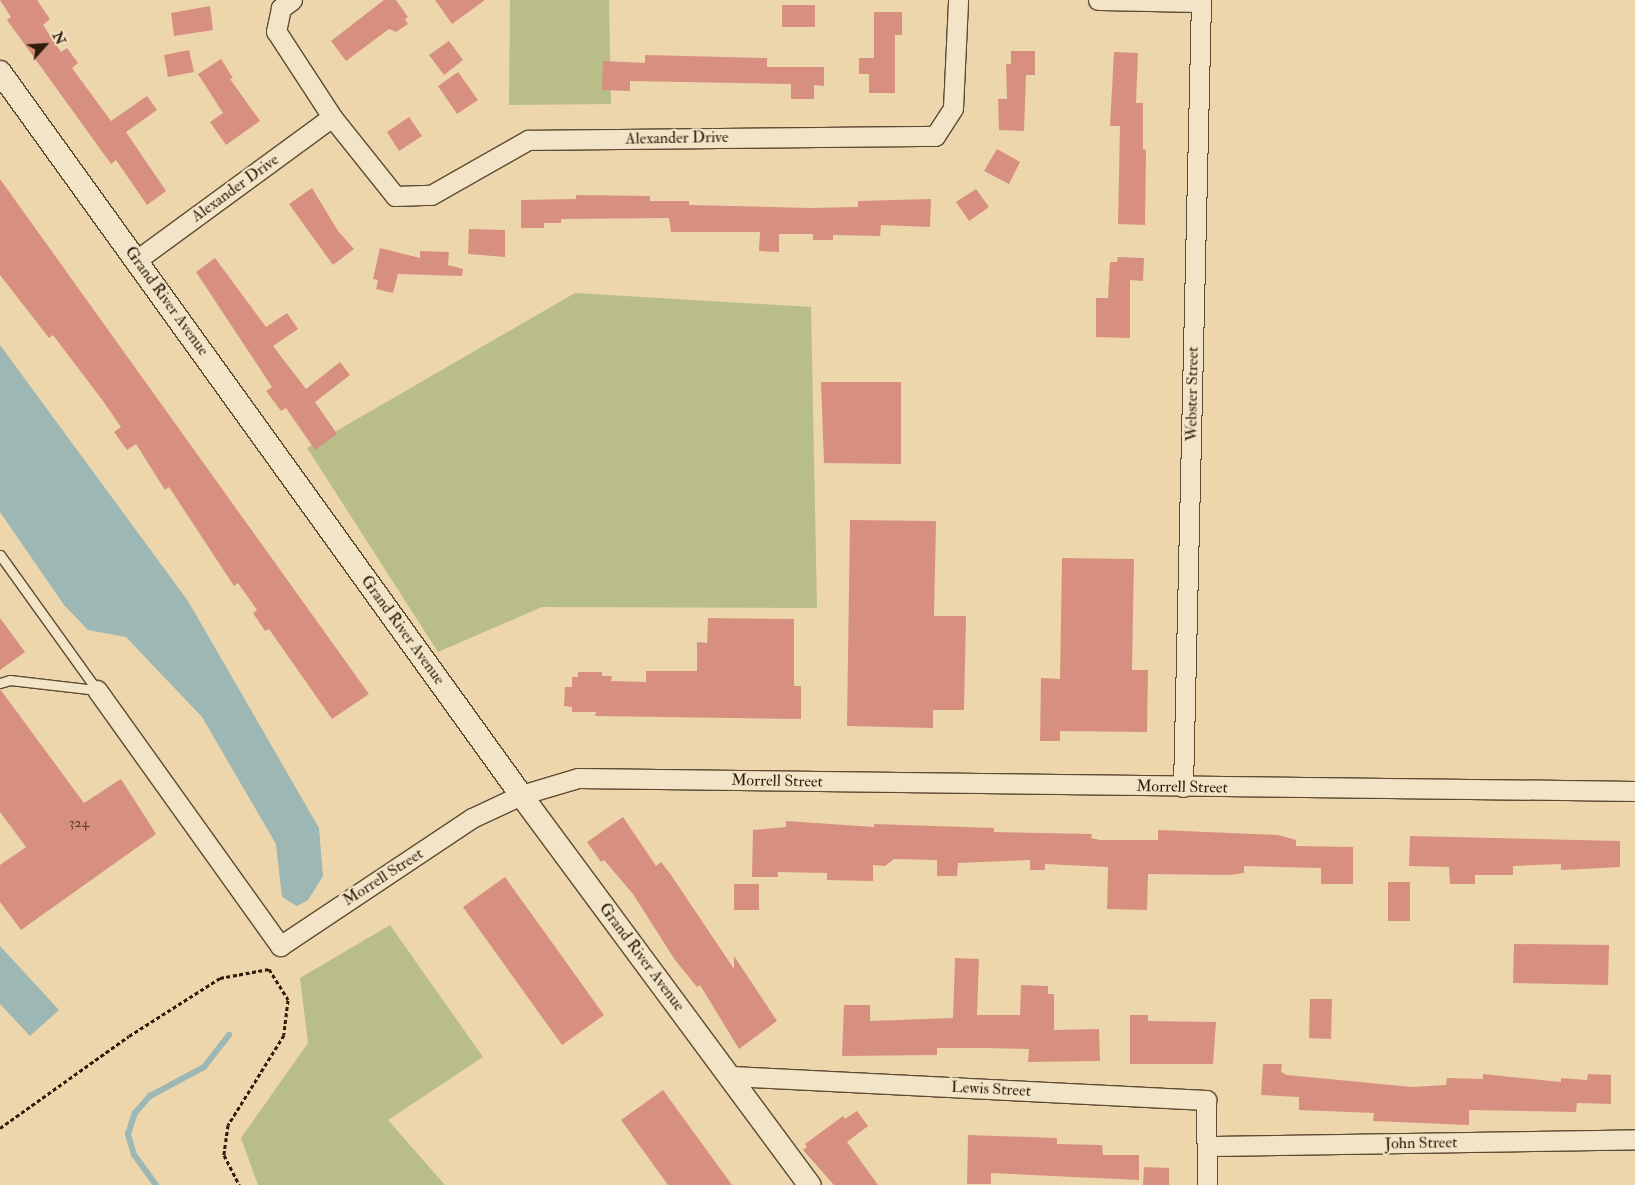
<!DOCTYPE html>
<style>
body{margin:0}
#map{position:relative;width:1635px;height:1185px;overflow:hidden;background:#edd6ab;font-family:"IM FELL Double Pica",serif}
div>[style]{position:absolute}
.green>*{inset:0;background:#b9bd88}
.water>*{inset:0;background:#9db7b4}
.stream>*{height:6px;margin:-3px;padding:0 3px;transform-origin:3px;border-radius:3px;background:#9db7b4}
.building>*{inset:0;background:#d79080}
.path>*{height:3px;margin-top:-1.5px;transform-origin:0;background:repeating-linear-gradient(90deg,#2d1d0a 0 4px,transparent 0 6.5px)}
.roads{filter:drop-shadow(1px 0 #5d4b32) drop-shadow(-1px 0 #5d4b32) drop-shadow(0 1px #5d4b32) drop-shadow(0 -1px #5d4b32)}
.service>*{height:9px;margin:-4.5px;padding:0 4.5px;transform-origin:4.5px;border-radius:4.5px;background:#f3e4c8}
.minor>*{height:19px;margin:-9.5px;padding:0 9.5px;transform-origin:9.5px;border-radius:9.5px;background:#f3e4c8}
.tertiary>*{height:22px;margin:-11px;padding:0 11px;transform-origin:11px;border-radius:11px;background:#f3e4c8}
span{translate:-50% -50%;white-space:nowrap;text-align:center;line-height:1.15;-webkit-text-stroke:4.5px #f3e4c8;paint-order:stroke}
.number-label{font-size:14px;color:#583a28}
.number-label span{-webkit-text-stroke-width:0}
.street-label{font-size:16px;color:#2d1d0a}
.north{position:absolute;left:20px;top:20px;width:50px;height:50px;-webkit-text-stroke:4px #f3e4c8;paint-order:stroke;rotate:64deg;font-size:14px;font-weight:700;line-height:20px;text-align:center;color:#2d1d0a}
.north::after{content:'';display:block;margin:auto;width:18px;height:22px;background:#2d1d0a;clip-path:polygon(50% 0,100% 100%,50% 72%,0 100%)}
</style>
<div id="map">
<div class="green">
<div style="clip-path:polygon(510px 0,609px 0,611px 104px,509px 105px)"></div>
<div style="clip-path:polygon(575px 293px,811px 307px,817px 608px,542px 607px,438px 652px,307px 448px)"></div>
<div style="clip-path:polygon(390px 925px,483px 1057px,388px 1120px,445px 1185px,258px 1185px,241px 1138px,308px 1043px,300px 978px)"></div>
</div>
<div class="water">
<div style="clip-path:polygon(0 345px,188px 601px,319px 828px,323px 876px,308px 900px,297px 906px,282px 897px,276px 844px,202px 717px,126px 637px,88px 630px,64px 605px,0 512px)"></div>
<div style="clip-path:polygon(0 946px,59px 1010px,30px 1036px,0 1004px)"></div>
</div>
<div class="stream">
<div style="left:156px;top:1185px;width:37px;rotate:-126deg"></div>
<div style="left:134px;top:1155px;width:22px;rotate:-106deg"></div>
<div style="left:128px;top:1134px;width:22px;rotate:-72deg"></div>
<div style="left:135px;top:1113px;width:23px;rotate:-49deg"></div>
<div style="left:150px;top:1096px;width:61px;rotate:-28.2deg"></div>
<div style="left:204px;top:1067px;width:41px;rotate:-52deg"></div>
</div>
<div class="building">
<div style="clip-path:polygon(0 0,37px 0,50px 19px,43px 25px,61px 52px,67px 48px,78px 63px,72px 68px,111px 121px,147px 96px,157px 110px,126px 132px,166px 191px,147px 205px,116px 160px,111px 164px,7px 20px,11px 17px)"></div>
<div style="clip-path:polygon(384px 0,396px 0,408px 17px,405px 19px,408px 24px,396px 32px,389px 29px,346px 61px,331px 41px)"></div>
<div style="clip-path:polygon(435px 0,485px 0,452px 24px)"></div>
<div style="clip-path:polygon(782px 5px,815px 5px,815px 27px,782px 27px)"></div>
<div style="clip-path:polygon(210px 6px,213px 30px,174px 36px,171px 13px)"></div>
<div style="clip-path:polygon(874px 12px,902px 12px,902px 35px,895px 35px,895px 93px,869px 93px,869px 74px,859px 74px,859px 58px,874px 58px)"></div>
<div style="clip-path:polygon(449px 41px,463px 60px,444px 75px,429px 55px)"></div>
<div style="clip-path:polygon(189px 50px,194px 72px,168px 77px,164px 55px)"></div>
<div style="clip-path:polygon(1011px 51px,1035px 51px,1035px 75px,1026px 75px,1024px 131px,999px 130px,998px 99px,1007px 99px,1006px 64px,1011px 64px)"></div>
<div style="clip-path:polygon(1114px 52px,1138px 53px,1136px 103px,1143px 103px,1143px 149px,1146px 150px,1145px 225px,1118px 224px,1120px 126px,1110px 126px)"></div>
<div style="clip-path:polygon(645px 55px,767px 58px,767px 67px,824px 67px,824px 86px,814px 85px,814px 99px,791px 99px,791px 84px,630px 81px,630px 91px,602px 90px,603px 61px,645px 63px)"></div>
<div style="clip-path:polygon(221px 59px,233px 78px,230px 79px,260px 121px,226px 145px,210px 122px,223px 113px,198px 74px)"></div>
<div style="clip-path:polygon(458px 72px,478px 100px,457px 114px,438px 86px)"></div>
<div style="clip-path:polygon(409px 117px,422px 136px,399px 151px,387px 132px)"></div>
<div style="clip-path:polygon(997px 149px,1020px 162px,1009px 184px,984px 171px)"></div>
<div style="clip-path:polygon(0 179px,369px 694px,332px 719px,269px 629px,265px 631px,253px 613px,257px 610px,238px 583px,234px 586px,169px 487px,165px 490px,136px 444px,127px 450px,114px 432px,121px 427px,103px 401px,53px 335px,49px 338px,0 275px)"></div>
<div style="clip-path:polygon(312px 188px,338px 231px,354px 249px,333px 265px,289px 204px)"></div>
<div style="clip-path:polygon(976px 189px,989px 207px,969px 221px,956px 202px)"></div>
<div style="clip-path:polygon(576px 195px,650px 196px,650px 201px,689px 201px,689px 205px,810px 208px,858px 207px,858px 201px,931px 199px,930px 227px,881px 225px,880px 236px,833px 235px,833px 240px,813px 240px,813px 234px,779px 234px,779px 252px,759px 251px,760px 232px,671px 232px,669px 218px,561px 219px,561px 223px,544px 223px,544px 228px,521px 228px,521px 200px,576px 199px)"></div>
<div style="clip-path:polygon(469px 229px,505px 230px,505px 257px,468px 254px)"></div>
<div style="clip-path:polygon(380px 248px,420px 258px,420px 251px,449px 252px,448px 265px,463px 269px,462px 276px,398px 274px,393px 293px,376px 289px,378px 280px,373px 279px)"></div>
<div style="clip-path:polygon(1118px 257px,1144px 258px,1143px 281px,1130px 280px,1130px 338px,1096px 337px,1096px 298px,1108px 298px,1110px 262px,1117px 262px)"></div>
<div style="clip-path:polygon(215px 258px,266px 327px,287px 313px,298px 329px,273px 346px,306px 389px,340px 362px,350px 375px,315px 402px,337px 434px,315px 450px,286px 408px,281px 411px,266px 391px,272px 387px,196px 272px)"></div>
<div style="clip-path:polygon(821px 382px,901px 382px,901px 464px,824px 463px)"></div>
<div style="clip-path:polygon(850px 520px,936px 521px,934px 616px,966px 616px,964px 710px,933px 710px,933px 728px,847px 726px)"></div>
<div style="clip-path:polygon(1062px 558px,1134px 559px,1132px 670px,1148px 670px,1147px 732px,1060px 731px,1060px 741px,1040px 741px,1041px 678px,1060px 679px)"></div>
<div style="clip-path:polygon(0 618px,25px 652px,0 670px)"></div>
<div style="clip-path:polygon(708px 618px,794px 619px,794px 686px,801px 686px,801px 719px,595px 716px,596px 712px,572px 712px,572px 707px,564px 706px,565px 687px,572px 687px,572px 677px,578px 677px,578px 672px,602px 672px,602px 676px,612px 676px,611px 681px,646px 682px,646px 671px,697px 671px,697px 642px,707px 643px)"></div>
<div style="clip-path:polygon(0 689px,84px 803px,121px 779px,156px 834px,21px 930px,0 902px,0 865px,26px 847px,0 812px)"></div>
<div style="clip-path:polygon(623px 817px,656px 866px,661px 862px,671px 875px,734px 969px,734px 956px,777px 1021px,739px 1049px,700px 985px,697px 987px,675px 960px,633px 894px,604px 860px,601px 862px,587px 842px)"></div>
<div style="clip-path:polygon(786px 821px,874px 827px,874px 824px,994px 828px,994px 832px,1092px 834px,1091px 838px,1100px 840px,1158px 840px,1158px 830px,1278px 835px,1296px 840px,1296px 846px,1353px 847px,1353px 884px,1321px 884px,1321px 868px,1244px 866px,1244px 873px,1229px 875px,1148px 874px,1147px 910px,1107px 909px,1108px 867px,1045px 864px,1045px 870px,1030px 870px,1030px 860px,958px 863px,957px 876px,937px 876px,937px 860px,894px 859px,885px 866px,873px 865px,873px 881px,827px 880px,827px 873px,778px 872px,778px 877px,752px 877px,753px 830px,786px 827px)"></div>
<div style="clip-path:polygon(1410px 836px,1620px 841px,1620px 867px,1561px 870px,1561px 864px,1513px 866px,1513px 875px,1475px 875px,1475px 884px,1450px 884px,1449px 867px,1409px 866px)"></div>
<div style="clip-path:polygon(505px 877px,604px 1015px,562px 1045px,463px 907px)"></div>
<div style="clip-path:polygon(1388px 882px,1410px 882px,1410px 921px,1388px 921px)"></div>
<div style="clip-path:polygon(734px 884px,759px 884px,759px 910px,734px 910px)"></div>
<div style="clip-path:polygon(1514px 944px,1609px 945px,1608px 985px,1513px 983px)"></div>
<div style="clip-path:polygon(955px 958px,979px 959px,977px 1015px,1020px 1015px,1021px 985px,1048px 986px,1048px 994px,1054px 994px,1054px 1030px,1099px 1029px,1100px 1061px,1028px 1062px,1029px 1049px,987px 1048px,937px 1048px,937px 1055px,842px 1056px,844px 1005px,870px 1005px,870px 1021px,953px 1018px)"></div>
<div style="clip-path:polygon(1310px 999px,1332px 999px,1331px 1039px,1309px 1038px)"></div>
<div style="clip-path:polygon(1130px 1015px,1148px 1015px,1148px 1021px,1216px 1022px,1213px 1064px,1130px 1064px)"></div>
<div style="clip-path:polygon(1263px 1064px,1282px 1064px,1281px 1072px,1287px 1075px,1412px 1087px,1446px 1085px,1447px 1078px,1483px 1079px,1483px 1074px,1561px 1082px,1561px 1078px,1587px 1080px,1588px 1074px,1611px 1075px,1611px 1104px,1577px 1103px,1576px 1112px,1469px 1110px,1469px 1125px,1373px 1121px,1374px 1113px,1299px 1110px,1299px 1097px,1261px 1095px)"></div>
<div style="clip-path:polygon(663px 1090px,732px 1185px,668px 1185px,621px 1120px)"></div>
<div style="clip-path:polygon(857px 1111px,868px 1126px,847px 1142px,878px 1185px,834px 1185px,803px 1150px,807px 1147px,805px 1144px,843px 1116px,845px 1119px)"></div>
<div style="clip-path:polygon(968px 1135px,1057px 1138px,1057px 1144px,1102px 1145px,1103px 1155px,1139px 1155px,1139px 1180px,991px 1173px,991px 1184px,967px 1184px)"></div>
<div style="clip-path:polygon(1144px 1167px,1169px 1168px,1169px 1185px,1143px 1185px)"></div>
</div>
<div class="path">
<div style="left:0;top:1128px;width:158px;rotate:-35.5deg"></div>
<div style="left:129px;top:1036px;width:108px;rotate:-32.5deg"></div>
<div style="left:220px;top:978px;width:50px;rotate:-10.4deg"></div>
<div style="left:269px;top:969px;width:36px;rotate:58deg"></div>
<div style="left:288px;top:1000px;width:35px;rotate:97deg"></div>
<div style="left:284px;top:1035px;width:106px;rotate:121.9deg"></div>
<div style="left:228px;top:1125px;width:30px;rotate:98deg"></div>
<div style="left:224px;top:1155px;width:34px;rotate:63deg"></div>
</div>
<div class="roads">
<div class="service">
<div style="left:0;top:555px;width:166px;rotate:54.3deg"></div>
<div style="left:0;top:683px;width:10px;rotate:-17deg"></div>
<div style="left:10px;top:680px;width:88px;rotate:6.6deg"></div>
</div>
<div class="minor">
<div style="left:292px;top:0;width:14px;rotate:144deg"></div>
<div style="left:281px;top:8px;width:24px;rotate:102deg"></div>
<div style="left:276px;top:31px;width:103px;rotate:56.9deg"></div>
<div style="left:332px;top:117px;width:101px;rotate:51.4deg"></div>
<div style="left:395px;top:196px;width:36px;rotate:-2deg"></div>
<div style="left:431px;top:195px;width:112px;rotate:-29.6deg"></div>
<div style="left:528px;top:140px;width:407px;rotate:-0.6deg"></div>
<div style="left:935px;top:136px;width:33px;rotate:-57deg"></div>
<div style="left:953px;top:108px;width:108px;rotate:-87.3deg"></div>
<div style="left:1098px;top:0;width:103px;rotate:1.1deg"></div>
<div style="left:138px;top:259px;width:240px;rotate:-36.2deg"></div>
<div style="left:97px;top:690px;width:315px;rotate:54.4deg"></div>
<div style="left:280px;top:946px;width:231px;rotate:-33.7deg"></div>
<div style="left:472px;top:818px;width:54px;rotate:-25.1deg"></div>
<div style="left:521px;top:795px;width:59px;rotate:-16.6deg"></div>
<div style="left:578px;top:778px;width:1057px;rotate:0.7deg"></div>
<div style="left:1183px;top:787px;width:787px;rotate:-88.69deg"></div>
<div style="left:731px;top:1076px;width:476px;rotate:2.9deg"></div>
<div style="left:1206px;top:1100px;width:85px;rotate:89.3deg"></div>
<div style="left:1207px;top:1146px;width:428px;rotate:-0.9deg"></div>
</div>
<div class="tertiary">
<div style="left:0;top:72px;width:891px;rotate:54.22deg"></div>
<div style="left:521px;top:795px;width:485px;rotate:53.5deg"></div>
</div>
</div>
<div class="number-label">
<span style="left:79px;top:823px">324</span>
</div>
<div class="street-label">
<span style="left:677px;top:138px;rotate:-1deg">Alexander Drive</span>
<span style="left:235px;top:188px;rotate:-36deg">Alexander Drive</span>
<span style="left:167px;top:301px;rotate:54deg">Grand River Avenue</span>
<span style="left:1192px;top:394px;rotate:-89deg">Webster Street</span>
<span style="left:403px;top:630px;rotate:54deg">Grand River Avenue</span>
<span style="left:777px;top:781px;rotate:1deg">Morrell Street</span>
<span style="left:1182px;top:787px;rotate:1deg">Morrell Street</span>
<span style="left:383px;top:877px;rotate:-33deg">Morrell Street</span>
<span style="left:642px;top:957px;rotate:53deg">Grand River Avenue</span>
<span style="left:991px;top:1089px;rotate:3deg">Lewis Street</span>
<span style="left:1421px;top:1143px;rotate:-1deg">John Street</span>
</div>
<div class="north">N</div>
</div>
